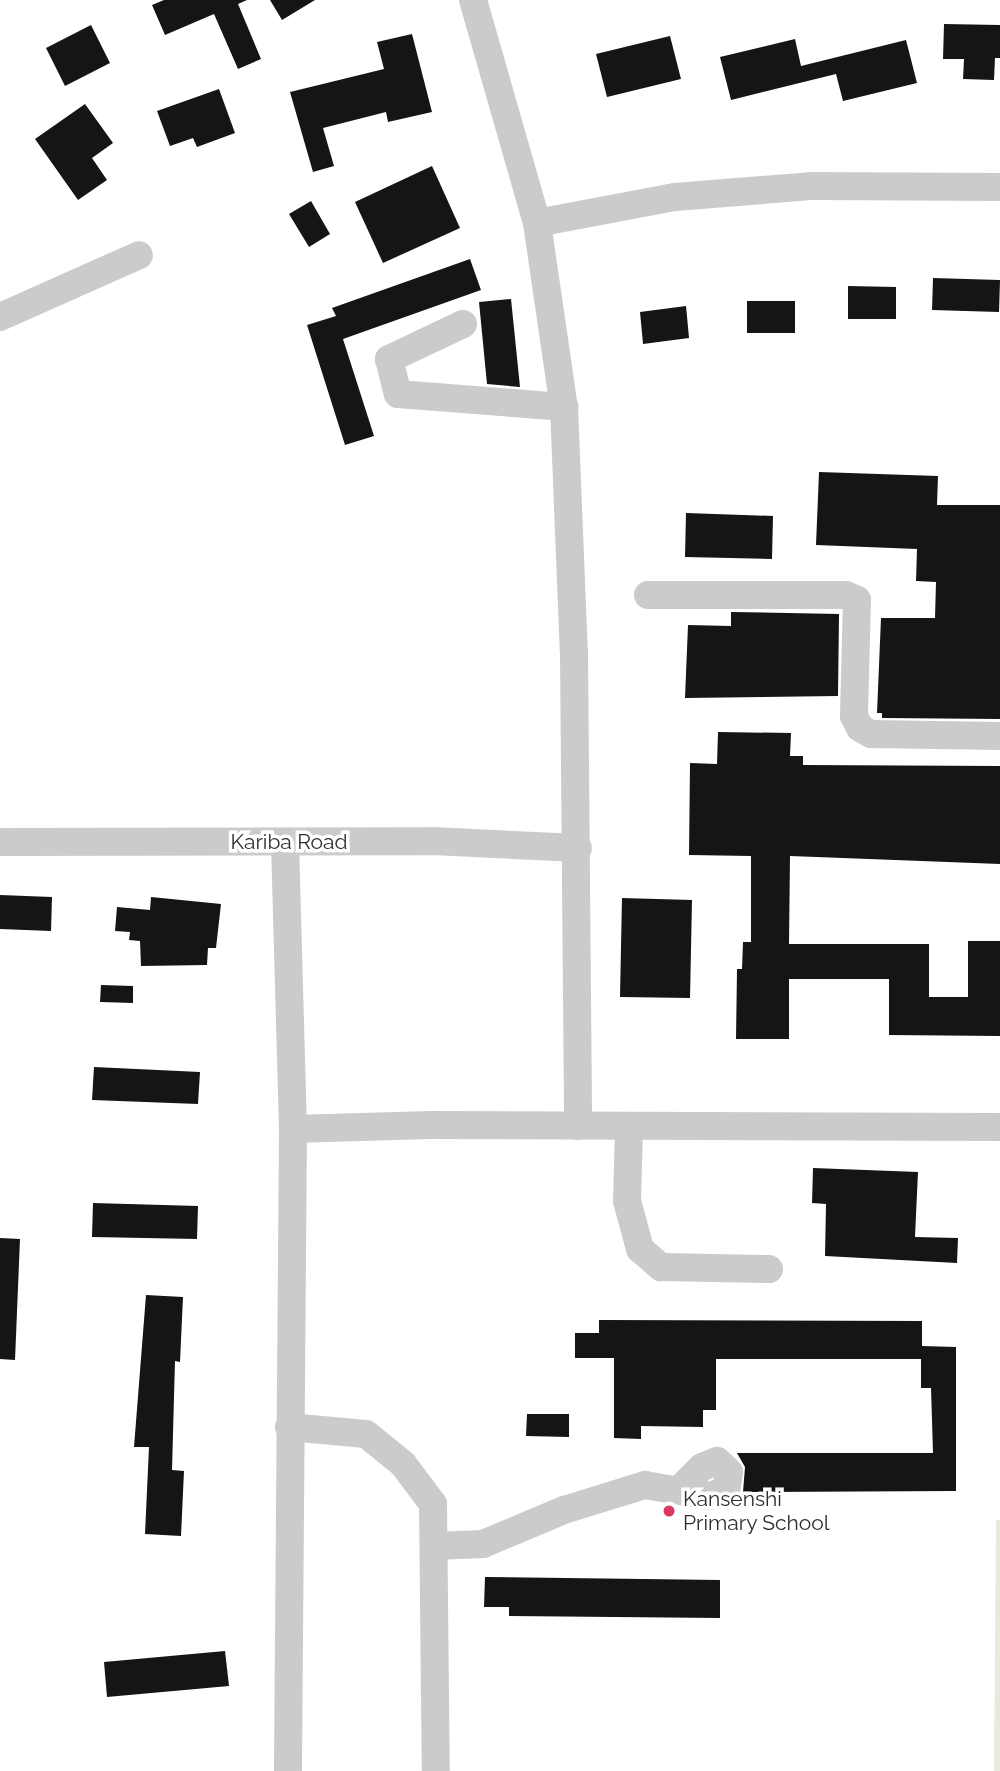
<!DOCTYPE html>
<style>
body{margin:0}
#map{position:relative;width:1000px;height:1771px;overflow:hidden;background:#fff;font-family:Raleway,sans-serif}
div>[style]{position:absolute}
.green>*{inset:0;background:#e6ebdc}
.building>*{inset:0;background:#151515}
.minor>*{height:28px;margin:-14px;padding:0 14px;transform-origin:14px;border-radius:14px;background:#cbcbcb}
.dots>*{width:19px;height:19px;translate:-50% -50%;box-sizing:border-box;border:4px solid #fff;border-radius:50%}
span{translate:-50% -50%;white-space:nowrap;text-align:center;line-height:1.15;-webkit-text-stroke:7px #fff;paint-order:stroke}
.street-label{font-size:21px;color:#2e2e2e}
.poi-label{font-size:21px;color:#2e2e2e}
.left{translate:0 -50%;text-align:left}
</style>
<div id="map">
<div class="green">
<div style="clip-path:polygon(996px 1520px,1000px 1520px,1000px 1771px,994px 1771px)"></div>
</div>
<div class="building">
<div style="clip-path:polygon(164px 0,247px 0,238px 4px,261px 59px,238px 69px,214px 14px,165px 35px,152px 5px)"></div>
<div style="clip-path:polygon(270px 0,315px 0,282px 20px)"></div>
<div style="clip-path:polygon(944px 24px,1000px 25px,1000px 58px,995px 58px,994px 80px,963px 79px,964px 59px,943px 59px)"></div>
<div style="clip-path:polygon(91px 25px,110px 63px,65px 86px,46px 48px)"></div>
<div style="clip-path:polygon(412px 34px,432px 112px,388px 122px,386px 112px,323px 128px,334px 166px,313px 172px,290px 92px,384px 69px,377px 42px)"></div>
<div style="clip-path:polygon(670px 36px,681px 79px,607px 97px,596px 54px)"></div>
<div style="clip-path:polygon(795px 39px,801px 66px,906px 40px,917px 83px,843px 101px,836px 74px,731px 100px,720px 57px)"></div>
<div style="clip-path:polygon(219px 89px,235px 133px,197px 147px,193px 138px,170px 146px,157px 111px)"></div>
<div style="clip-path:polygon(85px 104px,113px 143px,92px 158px,107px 180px,78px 200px,35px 139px)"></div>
<div style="clip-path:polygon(432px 166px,460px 228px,383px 263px,355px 202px)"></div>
<div style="clip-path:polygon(311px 201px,330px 234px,309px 247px,289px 214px)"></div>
<div style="clip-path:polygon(470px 259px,481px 290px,343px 339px,374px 436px,345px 445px,307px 325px,336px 316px,332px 308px)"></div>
<div style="clip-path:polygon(933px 278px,1000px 280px,999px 312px,932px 310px)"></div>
<div style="clip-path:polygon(848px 286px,896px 287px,896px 319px,848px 319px)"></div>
<div style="clip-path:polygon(511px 299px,520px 387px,487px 384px,479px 302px)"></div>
<div style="clip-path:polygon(747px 301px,795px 301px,795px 333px,747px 333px)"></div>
<div style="clip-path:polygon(686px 306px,689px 338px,643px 344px,640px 312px)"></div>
<div style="clip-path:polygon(819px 472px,938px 476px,937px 505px,1000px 505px,1000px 719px,882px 718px,882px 713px,877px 713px,881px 618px,935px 618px,936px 582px,916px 581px,917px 549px,816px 545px)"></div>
<div style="clip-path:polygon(686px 513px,773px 516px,772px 559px,685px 557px)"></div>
<div style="clip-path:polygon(731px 612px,839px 614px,838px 696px,685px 698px,688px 625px,731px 626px)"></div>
<div style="clip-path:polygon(718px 732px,791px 733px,790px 756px,803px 756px,803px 765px,1000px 766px,1000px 864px,790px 856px,789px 944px,929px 944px,929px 997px,968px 997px,968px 941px,1000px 941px,1000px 1036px,889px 1035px,889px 979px,789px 979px,789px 1039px,736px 1039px,737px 969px,742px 969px,743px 942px,751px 942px,751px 856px,689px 855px,690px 763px,717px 764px)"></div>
<div style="clip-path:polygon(0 895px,52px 897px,51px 931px,0 929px)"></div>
<div style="clip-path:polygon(151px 897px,221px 904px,216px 948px,208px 948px,207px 965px,141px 966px,140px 941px,129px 940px,130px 932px,115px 931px,117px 907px,150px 910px)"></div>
<div style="clip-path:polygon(622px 898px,692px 900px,690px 998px,620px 997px)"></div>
<div style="clip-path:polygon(101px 985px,133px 986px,133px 1003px,100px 1002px)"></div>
<div style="clip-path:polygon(94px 1067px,200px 1072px,198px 1104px,92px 1100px)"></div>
<div style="clip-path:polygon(813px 1168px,918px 1172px,915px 1237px,958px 1238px,957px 1263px,825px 1256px,826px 1204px,812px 1203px)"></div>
<div style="clip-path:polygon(93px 1203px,198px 1206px,197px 1239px,92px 1237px)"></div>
<div style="clip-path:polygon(0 1238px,20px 1239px,15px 1360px,0 1359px)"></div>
<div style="clip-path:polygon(146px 1295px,183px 1297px,180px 1362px,175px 1361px,172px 1470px,184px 1471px,181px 1536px,145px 1534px,149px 1447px,134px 1447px)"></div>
<div style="clip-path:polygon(599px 1320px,922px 1321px,922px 1346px,956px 1347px,956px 1491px,743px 1492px,745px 1467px,737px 1453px,933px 1453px,931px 1388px,921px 1388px,921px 1359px,716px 1359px,716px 1410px,703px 1410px,703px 1427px,641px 1426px,641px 1439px,614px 1438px,614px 1358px,575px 1358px,575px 1333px,599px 1333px)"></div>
<div style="clip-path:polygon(527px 1414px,569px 1414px,569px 1437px,526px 1436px)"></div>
<div style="clip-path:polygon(485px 1577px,720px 1580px,720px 1618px,509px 1616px,509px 1607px,484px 1607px)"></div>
<div style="clip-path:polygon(225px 1651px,229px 1686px,107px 1697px,104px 1662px)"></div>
</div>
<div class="minor">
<div style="left:473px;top:0;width:232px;rotate:74deg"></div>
<div style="left:537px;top:223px;width:186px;rotate:81.7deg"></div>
<div style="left:564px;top:407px;width:245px;rotate:87.7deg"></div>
<div style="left:574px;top:652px;width:474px;rotate:89.5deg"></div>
<div style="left:537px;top:223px;width:140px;rotate:-10.7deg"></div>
<div style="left:675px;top:197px;width:136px;rotate:-4.6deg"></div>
<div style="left:811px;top:186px;width:189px;rotate:0.3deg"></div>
<div style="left:0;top:317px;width:152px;rotate:-24deg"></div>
<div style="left:463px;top:324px;width:82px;rotate:154.7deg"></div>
<div style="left:389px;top:359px;width:36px;rotate:76deg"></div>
<div style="left:398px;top:394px;width:167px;rotate:4.5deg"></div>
<div style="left:648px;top:595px;width:198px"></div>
<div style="left:846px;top:595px;width:12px;rotate:24deg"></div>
<div style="left:857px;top:600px;width:116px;rotate:91.5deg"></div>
<div style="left:854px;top:716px;width:13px;rotate:63deg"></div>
<div style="left:860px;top:728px;width:13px;rotate:29deg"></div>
<div style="left:871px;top:734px;width:129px;rotate:0.9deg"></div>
<div style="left:0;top:842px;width:433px;rotate:-0.1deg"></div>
<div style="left:433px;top:841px;width:145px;rotate:2.8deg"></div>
<div style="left:285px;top:843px;width:286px;rotate:88.4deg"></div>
<div style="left:293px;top:1129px;width:642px;rotate:90.45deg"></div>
<div style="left:293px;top:1129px;width:137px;rotate:-1.7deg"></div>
<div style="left:430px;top:1125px;width:570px;rotate:0.2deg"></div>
<div style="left:629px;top:1129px;width:72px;rotate:91.6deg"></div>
<div style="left:627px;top:1201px;width:50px;rotate:74.8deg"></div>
<div style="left:640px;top:1249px;width:28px;rotate:41deg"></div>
<div style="left:661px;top:1267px;width:108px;rotate:1.1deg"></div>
<div style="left:289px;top:1427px;width:77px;rotate:5.2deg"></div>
<div style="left:366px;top:1434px;width:48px;rotate:39deg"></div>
<div style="left:403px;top:1464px;width:50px;rotate:53.1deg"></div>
<div style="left:433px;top:1504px;width:267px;rotate:89.4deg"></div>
<div style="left:434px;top:1546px;width:49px;rotate:-2.3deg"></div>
<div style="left:483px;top:1544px;width:88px;rotate:-22.8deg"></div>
<div style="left:564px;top:1510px;width:85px;rotate:-17.2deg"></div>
<div style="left:645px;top:1485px;width:65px;rotate:9.8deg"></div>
<div style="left:709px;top:1496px;width:18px;rotate:-16deg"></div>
<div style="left:726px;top:1491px;width:19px;rotate:-81deg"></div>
<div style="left:729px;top:1472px;width:16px;rotate:-137deg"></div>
<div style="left:717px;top:1461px;width:16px;rotate:158deg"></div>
<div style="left:702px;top:1467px;width:30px;rotate:135deg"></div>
</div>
<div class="dots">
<div style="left:669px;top:1511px;background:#dc3962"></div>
</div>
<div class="street-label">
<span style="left:289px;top:842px">Kariba Road</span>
</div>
<div class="poi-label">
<span class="left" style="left:683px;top:1511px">Kansenshi<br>Primary School</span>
</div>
</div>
